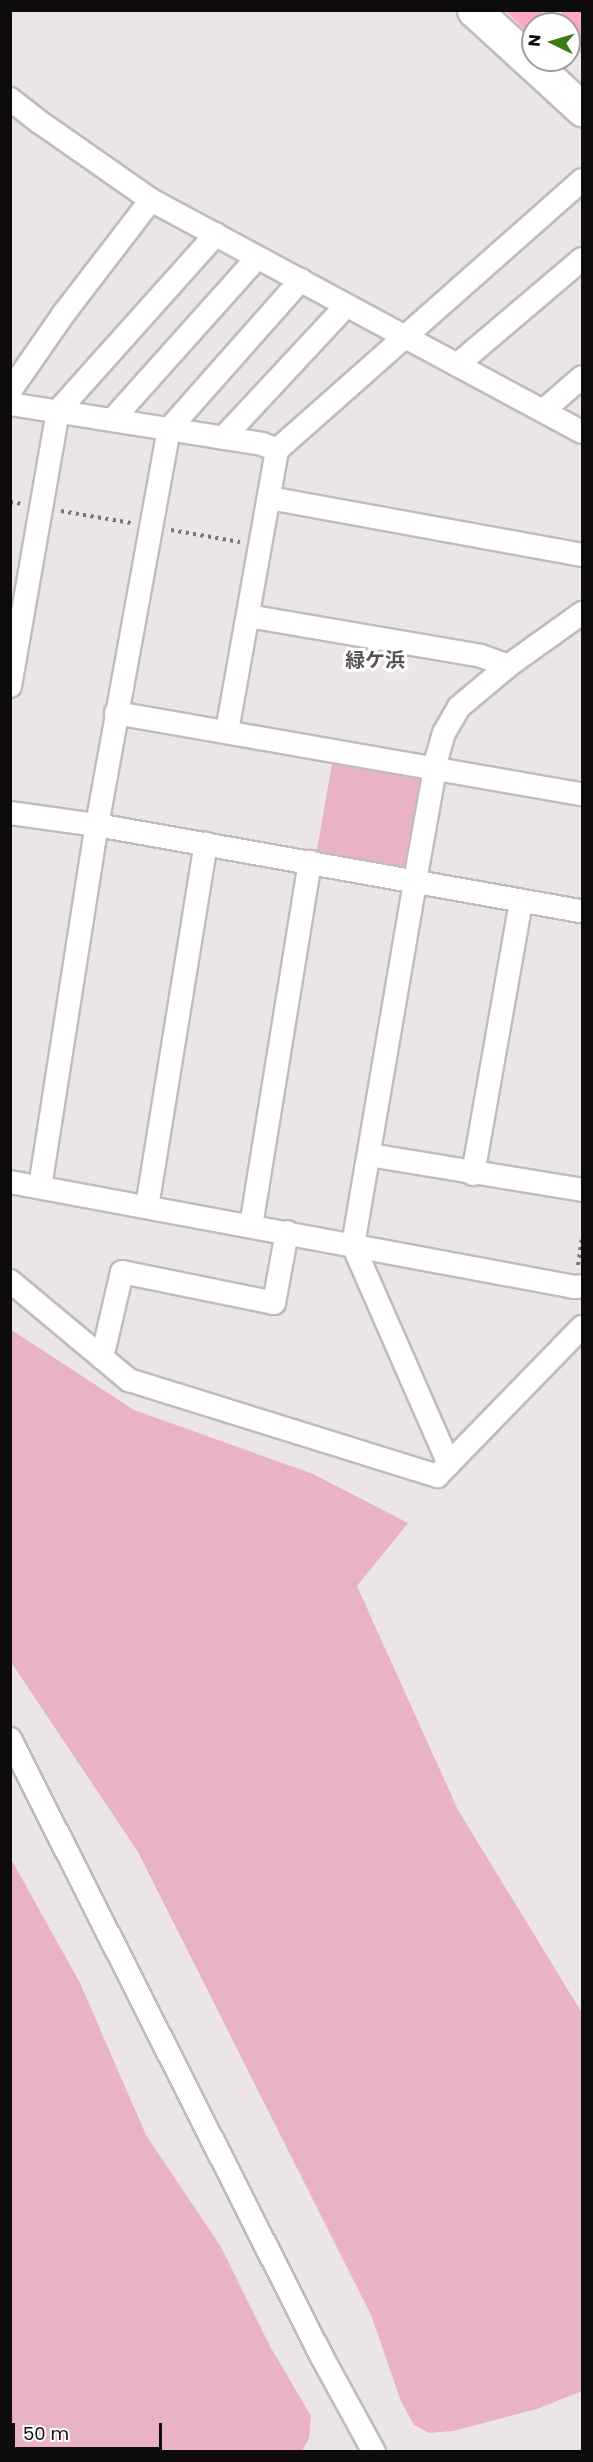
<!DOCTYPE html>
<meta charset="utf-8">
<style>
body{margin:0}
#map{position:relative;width:593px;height:2462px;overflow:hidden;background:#ece5e7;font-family:Poppins,"Noto Sans JP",sans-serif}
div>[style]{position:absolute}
.green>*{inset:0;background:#e9b3c3}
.building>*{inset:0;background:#fea8c3}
.path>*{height:4px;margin-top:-2px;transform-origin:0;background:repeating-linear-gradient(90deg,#797476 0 3px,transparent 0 7.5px)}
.roads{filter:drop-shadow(2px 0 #c2bbbd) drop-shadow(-2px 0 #c2bbbd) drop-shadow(0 2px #c2bbbd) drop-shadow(0 -2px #c2bbbd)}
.minor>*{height:22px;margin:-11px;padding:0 11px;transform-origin:11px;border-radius:11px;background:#fff}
.trunk>*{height:33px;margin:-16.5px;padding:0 16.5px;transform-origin:16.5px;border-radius:16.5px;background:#fff}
span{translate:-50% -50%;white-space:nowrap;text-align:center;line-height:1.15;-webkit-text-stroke:6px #fff;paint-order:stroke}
.quarter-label{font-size:20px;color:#585254;font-weight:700}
.frame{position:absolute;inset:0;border:12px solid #0e0b0c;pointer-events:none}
.north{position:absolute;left:521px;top:12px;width:60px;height:60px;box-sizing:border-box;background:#fff;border:2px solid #9f9d9e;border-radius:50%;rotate:275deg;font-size:16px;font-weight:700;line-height:24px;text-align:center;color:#0e0b0c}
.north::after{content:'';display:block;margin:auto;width:21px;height:27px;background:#3c7a15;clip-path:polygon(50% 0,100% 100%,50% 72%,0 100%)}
.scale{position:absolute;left:12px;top:2423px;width:150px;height:27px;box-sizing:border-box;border:3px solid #0e0b0c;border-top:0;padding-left:8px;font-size:18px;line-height:21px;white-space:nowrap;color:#0e0b0c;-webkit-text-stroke:4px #fff;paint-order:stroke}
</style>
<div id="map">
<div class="green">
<div style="clip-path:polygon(332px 764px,423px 780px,407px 871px,316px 855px)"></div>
<div style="clip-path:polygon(10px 1329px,134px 1410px,313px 1474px,408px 1523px,357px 1586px,458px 1810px,582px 2013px,582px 2391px,537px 2409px,453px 2431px,429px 2433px,414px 2425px,401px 2401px,371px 2315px,138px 1852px,11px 1662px)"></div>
<div style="clip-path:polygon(11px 1859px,80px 1983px,146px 2135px,221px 2247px,271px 2348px,311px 2416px,309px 2438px,302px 2451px,11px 2451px)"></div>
</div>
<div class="building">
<div style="clip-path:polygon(505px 10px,545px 10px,527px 32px)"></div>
<div style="clip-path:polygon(564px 10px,582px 10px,582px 54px,569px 42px,569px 24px,553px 24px)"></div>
</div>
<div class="path">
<div style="left:10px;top:502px;width:12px;rotate:9deg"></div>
<div style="left:61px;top:511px;width:71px;rotate:9.7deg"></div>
<div style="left:171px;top:530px;width:70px;rotate:9.9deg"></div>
<div style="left:578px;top:1265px;width:30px;rotate:-82deg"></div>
</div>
<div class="roads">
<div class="minor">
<div style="left:10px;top:99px;width:39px;rotate:38deg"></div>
<div style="left:41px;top:123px;width:134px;rotate:35deg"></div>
<div style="left:151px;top:200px;width:489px;rotate:28.3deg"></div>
<div style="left:457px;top:365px;width:164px;rotate:-40.3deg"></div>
<div style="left:10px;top:391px;width:96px;rotate:-55.2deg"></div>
<div style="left:65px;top:312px;width:141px;rotate:-52.5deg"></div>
<div style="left:10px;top:404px;width:255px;rotate:9deg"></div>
<div style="left:262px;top:444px;width:16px;rotate:22deg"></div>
<div style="left:544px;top:410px;width:50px;rotate:-41deg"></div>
<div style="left:113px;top:419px;width:216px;rotate:-48.2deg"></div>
<div style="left:223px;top:438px;width:180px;rotate:-47deg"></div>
<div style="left:269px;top:498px;width:318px;rotate:10.3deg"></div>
<div style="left:248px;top:616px;width:236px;rotate:9.7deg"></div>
<div style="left:481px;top:656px;width:29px;rotate:20deg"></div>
<div style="left:10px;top:686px;width:279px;rotate:-80.1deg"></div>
<div style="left:58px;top:411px;width:237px;rotate:-48.2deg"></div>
<div style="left:116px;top:713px;width:473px;rotate:9.9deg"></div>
<div style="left:227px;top:731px;width:285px;rotate:-79.9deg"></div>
<div style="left:277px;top:450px;width:407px;rotate:-41.5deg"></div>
<div style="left:10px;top:813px;width:88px;rotate:7.9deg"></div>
<div style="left:97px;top:825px;width:493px;rotate:10.1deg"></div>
<div style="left:369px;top:1155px;width:216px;rotate:9.3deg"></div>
<div style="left:473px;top:1174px;width:277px;rotate:-80deg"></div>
<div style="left:10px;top:1182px;width:575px;rotate:10.53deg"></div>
<div style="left:575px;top:1287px;width:7px;rotate:-8deg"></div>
<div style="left:40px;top:1187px;width:366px;rotate:-81.1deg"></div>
<div style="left:97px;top:825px;width:402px;rotate:-79.7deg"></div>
<div style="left:169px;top:429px;width:199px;rotate:-48.5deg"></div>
<div style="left:147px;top:1207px;width:368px;rotate:-80.8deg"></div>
<div style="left:251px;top:1226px;width:369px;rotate:-80.8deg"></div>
<div style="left:10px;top:1281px;width:155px;rotate:39.8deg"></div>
<div style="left:129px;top:1380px;width:323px;rotate:17.3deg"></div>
<div style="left:437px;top:1476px;width:208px;rotate:-45.8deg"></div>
<div style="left:102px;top:1358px;width:88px;rotate:-76.9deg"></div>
<div style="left:122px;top:1272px;width:155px;rotate:11.5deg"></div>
<div style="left:274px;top:1303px;width:72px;rotate:-79.6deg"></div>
<div style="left:449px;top:1464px;width:239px;rotate:-113.7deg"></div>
<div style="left:353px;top:1245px;width:369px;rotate:-80.3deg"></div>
<div style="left:415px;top:881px;width:126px;rotate:-79.9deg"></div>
<div style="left:437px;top:757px;width:25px;rotate:-74deg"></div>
<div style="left:444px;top:733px;width:30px;rotate:-60deg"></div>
<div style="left:459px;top:707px;width:64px;rotate:-39.9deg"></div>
<div style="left:508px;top:666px;width:91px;rotate:-35.6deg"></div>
<div style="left:10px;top:1739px;width:692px;rotate:63.21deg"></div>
<div style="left:322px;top:2357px;width:108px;rotate:61.3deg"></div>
</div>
<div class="trunk">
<div style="left:474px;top:10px;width:147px;rotate:42.5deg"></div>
</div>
</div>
<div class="quarter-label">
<span style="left:375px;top:660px">緑ケ浜</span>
</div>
<div class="frame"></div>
<div class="north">N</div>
<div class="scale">50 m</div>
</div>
